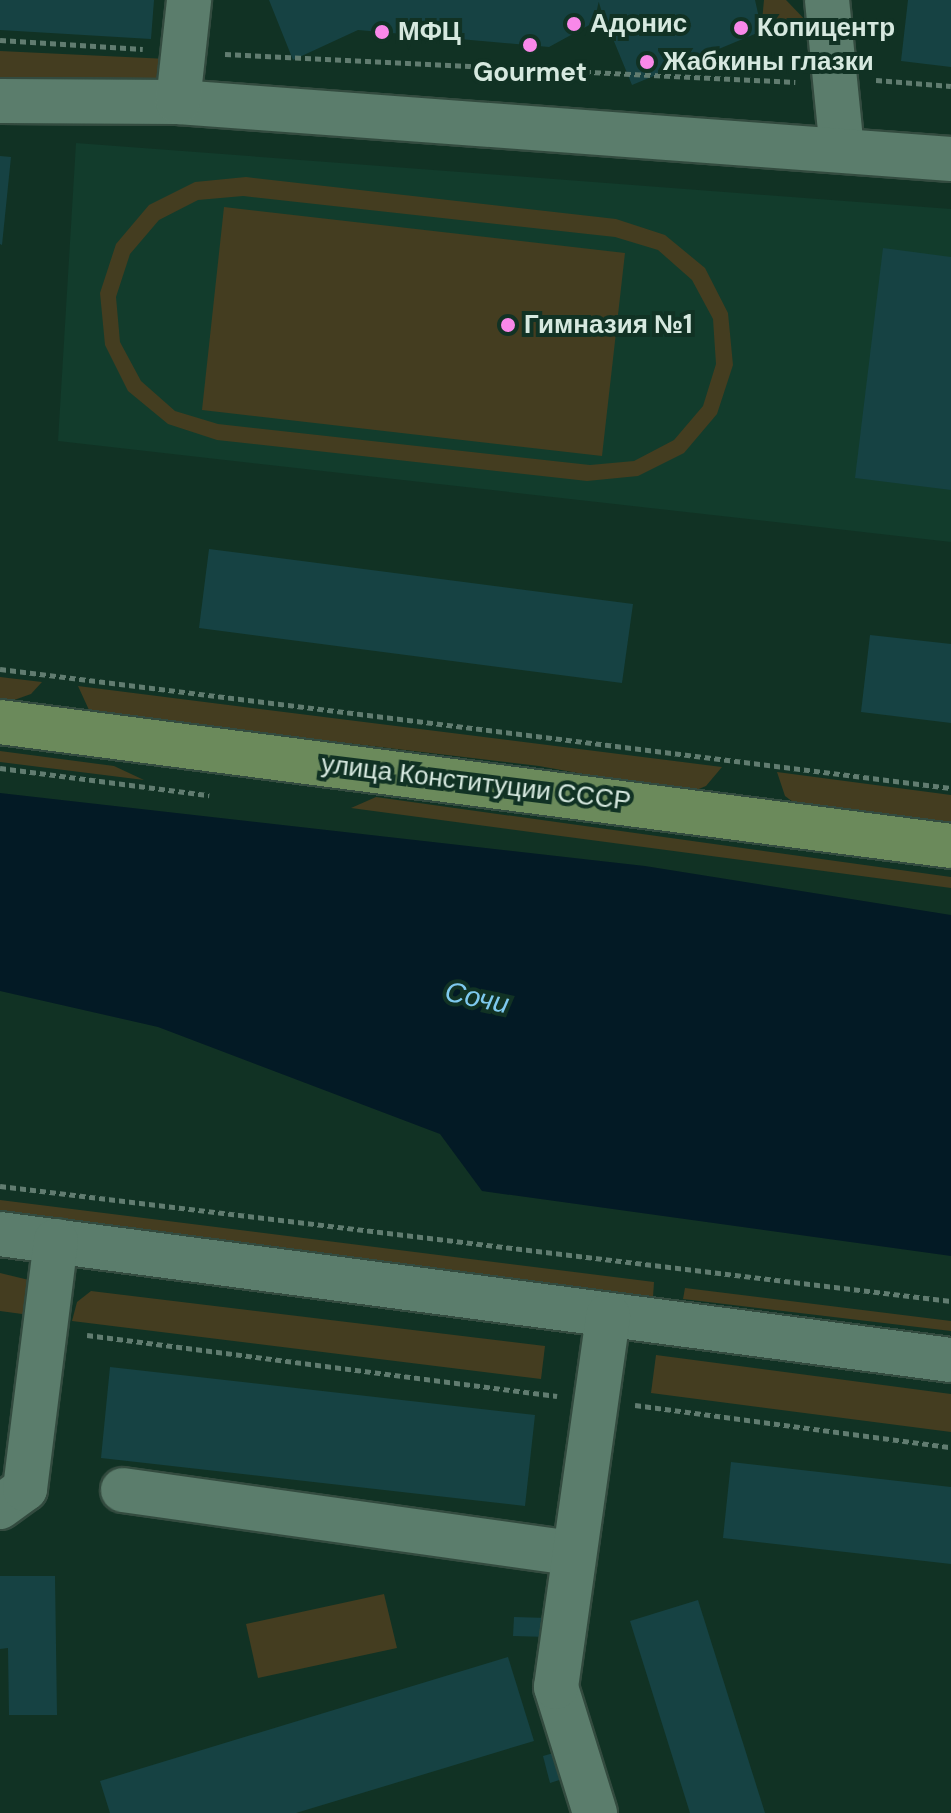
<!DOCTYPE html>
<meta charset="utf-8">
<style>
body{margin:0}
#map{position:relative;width:951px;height:1813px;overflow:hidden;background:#113224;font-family:"DM Sans",sans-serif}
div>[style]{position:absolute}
.built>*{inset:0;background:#123c2c}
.green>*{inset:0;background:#443d20}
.water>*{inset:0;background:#031a25}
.building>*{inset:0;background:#164243}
.path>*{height:5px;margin-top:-2.5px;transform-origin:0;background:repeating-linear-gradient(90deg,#617c70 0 6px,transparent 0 10px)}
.roads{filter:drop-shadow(2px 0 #334b3f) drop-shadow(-2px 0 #334b3f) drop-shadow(0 2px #334b3f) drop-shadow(0 -2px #334b3f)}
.minor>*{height:44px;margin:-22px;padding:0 22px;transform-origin:22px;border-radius:22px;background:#5b7d6c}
.major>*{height:44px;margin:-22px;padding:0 22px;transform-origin:22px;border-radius:22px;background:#6b8a5b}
.dots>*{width:22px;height:22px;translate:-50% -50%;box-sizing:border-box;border:4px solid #113224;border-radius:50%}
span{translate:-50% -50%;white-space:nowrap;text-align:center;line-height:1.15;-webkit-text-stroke:8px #113224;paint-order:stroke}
.poi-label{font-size:26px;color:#d6e8df;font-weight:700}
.left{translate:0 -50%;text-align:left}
.street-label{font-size:26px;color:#d6e8df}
.water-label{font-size:28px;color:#7ec9ee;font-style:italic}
</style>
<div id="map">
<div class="built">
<div style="clip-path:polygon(76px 143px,951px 209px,951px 542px,58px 441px)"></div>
</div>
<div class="green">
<div style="clip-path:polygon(764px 0,786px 0,811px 26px,762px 21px)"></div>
<div style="clip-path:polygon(0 51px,168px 59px,165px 90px,0 84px)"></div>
<div style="clip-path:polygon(evenodd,246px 177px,616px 219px,665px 235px,705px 268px,728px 313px,733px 365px,717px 414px,684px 453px,638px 476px,587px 481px,217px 440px,168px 424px,128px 391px,105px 345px,100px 293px,116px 244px,149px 205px,195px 182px,246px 177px,243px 196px,615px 237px,658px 250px,692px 280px,713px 319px,716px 364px,703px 406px,674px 440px,634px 461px,590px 465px,218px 424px,175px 411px,141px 381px,120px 342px,116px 297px,130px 254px,159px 220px,198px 200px,243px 196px)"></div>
<div style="clip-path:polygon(224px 207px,625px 253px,602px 456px,202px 410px)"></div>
<div style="clip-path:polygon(0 677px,42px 682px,31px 694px,0 705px)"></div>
<div style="clip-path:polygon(78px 686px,722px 767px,706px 786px,689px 793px,539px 766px,103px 714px,89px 710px)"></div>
<div style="clip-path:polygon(0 751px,114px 766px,144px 780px,0 762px)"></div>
<div style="clip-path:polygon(777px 772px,951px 795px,951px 831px,797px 805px,785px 796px)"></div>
<div style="clip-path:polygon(376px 797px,951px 877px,951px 888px,351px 808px)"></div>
<div style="clip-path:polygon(0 1200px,654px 1282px,653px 1297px,0 1215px)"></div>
<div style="clip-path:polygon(0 1273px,29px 1280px,37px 1316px,0 1311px)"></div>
<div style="clip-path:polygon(685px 1288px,951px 1321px,951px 1331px,683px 1299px)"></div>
<div style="clip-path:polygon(91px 1291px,545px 1346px,541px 1379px,72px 1321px,77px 1302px)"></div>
<div style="clip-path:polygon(656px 1355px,951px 1394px,951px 1432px,651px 1393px)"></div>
<div style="clip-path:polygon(384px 1594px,397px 1648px,258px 1678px,246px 1624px)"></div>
</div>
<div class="water">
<div style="clip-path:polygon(0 793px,645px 866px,951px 915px,951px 1256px,482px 1191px,440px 1134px,158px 1027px,0 991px)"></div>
</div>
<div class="building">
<div style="clip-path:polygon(0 0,154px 0,151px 39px,0 30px)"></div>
<div style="clip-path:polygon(269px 0,755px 0,762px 31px,632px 85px,604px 17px,549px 47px,358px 30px,293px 60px)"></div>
<div style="clip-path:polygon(908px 0,951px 0,951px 67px,901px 61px)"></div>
<div style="clip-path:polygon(0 156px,11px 157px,2px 245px,0 244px)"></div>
<div style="clip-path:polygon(883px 248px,951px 257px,951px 490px,855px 478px)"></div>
<div style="clip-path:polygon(209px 549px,633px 604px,622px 683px,199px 628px)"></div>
<div style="clip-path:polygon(870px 635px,951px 644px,951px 723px,861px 712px)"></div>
<div style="clip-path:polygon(110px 1367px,535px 1415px,525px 1506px,101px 1458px)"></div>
<div style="clip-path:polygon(731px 1462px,951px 1487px,951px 1564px,723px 1538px)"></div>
<div style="clip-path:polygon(0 1576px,55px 1576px,57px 1715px,9px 1715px,8px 1648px,0 1649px)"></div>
<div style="clip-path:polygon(698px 1600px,765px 1813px,690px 1813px,630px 1621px)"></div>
<div style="clip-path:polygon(514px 1617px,548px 1618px,547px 1637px,513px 1636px)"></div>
<div style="clip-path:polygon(508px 1657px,534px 1741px,296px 1813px,110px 1813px,100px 1781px)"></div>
<div style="clip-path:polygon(564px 1750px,572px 1776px,550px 1783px,543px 1756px)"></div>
</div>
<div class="path">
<div style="left:0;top:40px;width:143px;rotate:3.6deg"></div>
<div style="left:225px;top:54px;width:571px;rotate:2.81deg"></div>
<div style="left:876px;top:80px;width:75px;rotate:4.6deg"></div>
<div style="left:0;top:669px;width:958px;rotate:7.13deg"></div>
<div style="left:0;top:768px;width:211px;rotate:7.4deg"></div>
<div style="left:0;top:1186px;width:958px;rotate:6.9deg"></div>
<div style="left:87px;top:1335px;width:474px;rotate:7.4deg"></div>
<div style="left:635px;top:1405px;width:319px;rotate:7.6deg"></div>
</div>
<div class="roads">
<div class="minor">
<div style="left:827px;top:0;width:150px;rotate:84.3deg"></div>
<div style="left:0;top:101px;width:178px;rotate:0.3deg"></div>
<div style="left:178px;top:102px;width:775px;rotate:4.22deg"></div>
<div style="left:178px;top:102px;width:103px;rotate:-83.8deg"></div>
<div style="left:0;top:1234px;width:959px;rotate:7.55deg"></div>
<div style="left:123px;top:1490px;width:453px;rotate:8deg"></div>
<div style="left:0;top:1507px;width:31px;rotate:-36deg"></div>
<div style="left:25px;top:1489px;width:250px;rotate:-82.9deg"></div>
<div style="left:595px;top:1813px;width:132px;rotate:-107.2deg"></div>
<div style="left:556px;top:1687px;width:375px;rotate:-82deg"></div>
</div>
<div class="major">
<div style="left:0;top:722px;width:959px;rotate:7.43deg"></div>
</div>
</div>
<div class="dots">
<div style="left:574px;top:24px;background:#f988e9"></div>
<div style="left:741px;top:28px;background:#f988e9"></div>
<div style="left:382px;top:32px;background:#f988e9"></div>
<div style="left:530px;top:45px;background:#f988e9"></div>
<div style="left:647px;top:62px;background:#f988e9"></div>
<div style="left:508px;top:325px;background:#f988e9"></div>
</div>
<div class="poi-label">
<span class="left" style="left:590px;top:24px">Адонис</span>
<span class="left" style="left:757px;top:28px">Копицентр</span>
<span class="left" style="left:398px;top:32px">МФЦ</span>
<span class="left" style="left:663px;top:62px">Жабкины глазки</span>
<span style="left:530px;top:73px">Gourmet</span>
<span class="left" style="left:524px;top:325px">Гимназия №1</span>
</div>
<div class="street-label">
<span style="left:476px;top:783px;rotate:7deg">улица Конституции СССР</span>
</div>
<div class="water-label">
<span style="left:477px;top:998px;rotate:12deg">Сочи</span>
</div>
</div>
